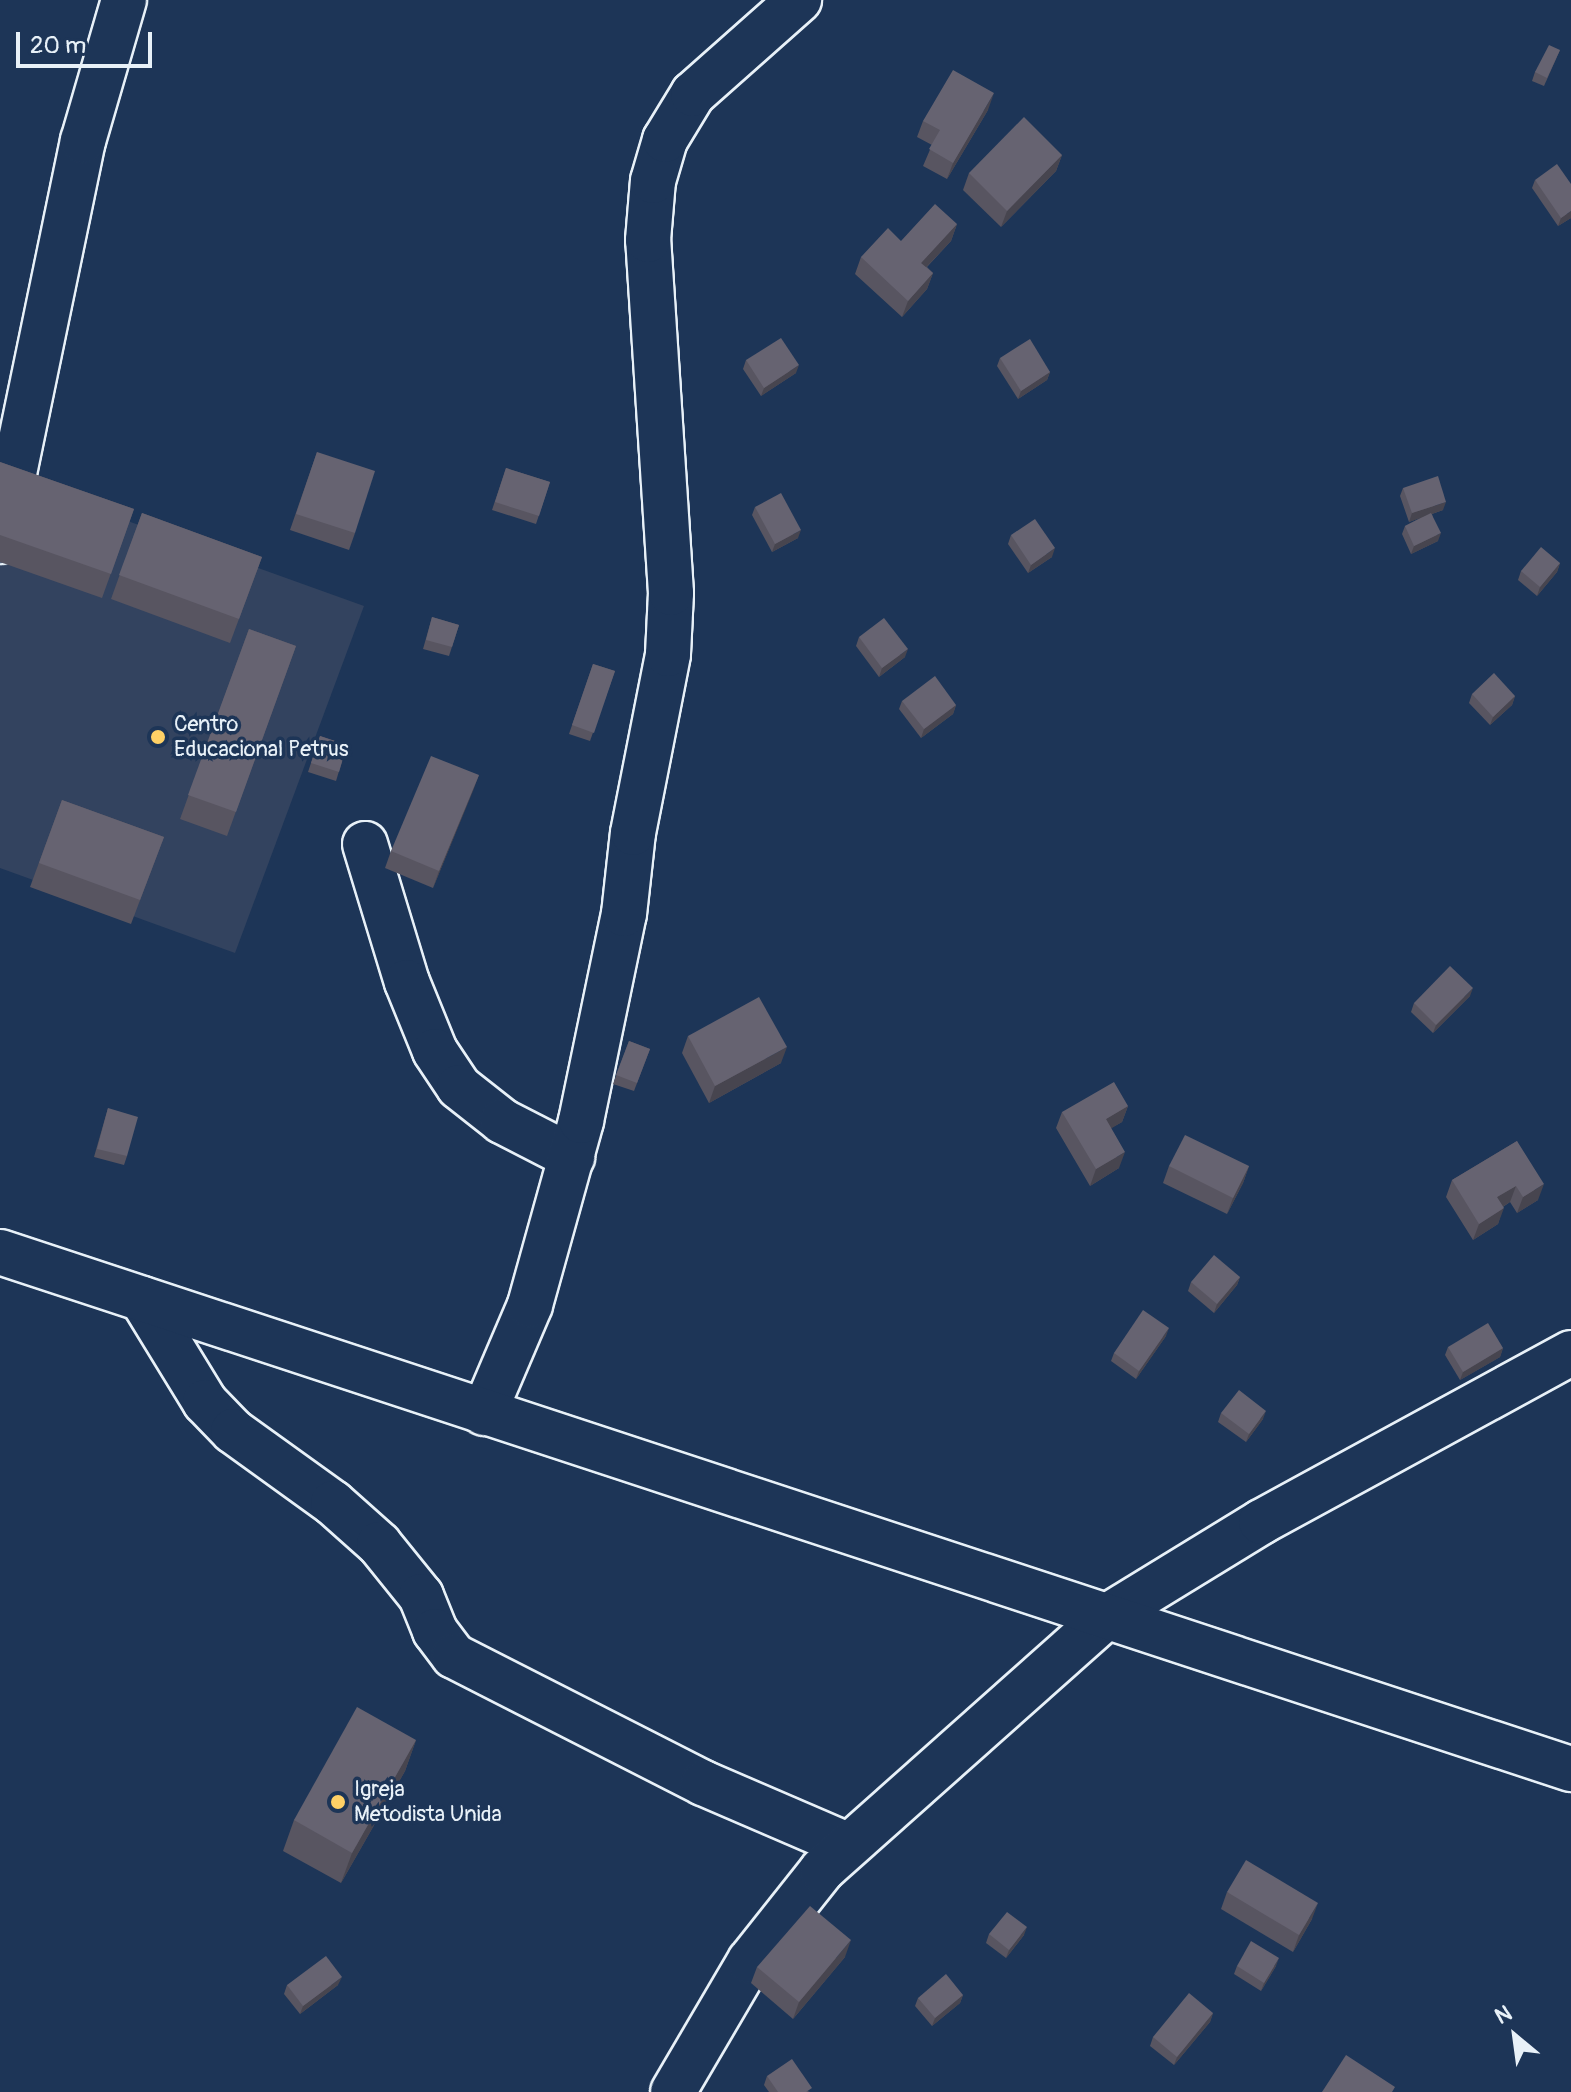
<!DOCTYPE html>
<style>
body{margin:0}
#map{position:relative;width:1571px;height:2092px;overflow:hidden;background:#1d3557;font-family:Pangolin,sans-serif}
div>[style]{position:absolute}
.built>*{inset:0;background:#33435f}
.roads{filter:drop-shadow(2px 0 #e8f1f8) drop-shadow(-2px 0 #e8f1f8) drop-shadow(0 2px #e8f1f8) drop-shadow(0 -2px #e8f1f8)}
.minor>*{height:44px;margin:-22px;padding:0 22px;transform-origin:22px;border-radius:22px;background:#1d3557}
.tertiary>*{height:44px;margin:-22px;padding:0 22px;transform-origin:22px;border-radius:22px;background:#1d3557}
.wall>*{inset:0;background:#585561}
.shaded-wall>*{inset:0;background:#47454f}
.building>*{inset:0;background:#666371}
.dots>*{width:22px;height:22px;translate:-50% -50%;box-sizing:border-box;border:4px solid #1d3557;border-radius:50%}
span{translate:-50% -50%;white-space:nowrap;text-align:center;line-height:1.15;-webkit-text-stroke:7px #1d3557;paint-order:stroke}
.poi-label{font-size:22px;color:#e8f1f8}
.left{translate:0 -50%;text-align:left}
.north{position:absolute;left:1475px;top:1996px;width:80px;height:80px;-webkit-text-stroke:6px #1d3557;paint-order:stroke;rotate:331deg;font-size:22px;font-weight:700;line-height:32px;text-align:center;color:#e8f1f8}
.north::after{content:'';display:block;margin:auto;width:28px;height:36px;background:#e8f1f8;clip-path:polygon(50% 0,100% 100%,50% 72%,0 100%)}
.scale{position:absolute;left:16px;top:32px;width:136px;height:36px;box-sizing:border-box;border:4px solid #e8f1f8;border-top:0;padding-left:10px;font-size:24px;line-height:28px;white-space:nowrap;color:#e8f1f8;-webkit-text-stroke:6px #1d3557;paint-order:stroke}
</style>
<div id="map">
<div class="built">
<div style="clip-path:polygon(0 475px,364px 606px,235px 953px,0 868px)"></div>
</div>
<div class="roads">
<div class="minor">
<div style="left:0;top:541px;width:409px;rotate:-78.3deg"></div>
<div style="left:83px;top:141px;width:147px;rotate:-73.8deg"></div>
<div style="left:365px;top:844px;width:144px;rotate:73.1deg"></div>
<div style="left:407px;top:982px;width:74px;rotate:67.9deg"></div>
<div style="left:435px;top:1051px;width:43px;rotate:56.3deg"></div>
<div style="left:459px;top:1087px;width:55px;rotate:38.3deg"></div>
<div style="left:502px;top:1121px;width:79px;rotate:27.2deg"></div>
<div style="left:142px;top:1299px;width:121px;rotate:58.5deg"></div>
<div style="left:205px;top:1402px;width:40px;rotate:46deg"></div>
<div style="left:233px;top:1431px;width:123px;rotate:35.8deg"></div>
<div style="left:333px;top:1503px;width:62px;rotate:41.7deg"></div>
<div style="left:379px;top:1544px;width:67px;rotate:51.1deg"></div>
<div style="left:421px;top:1596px;width:38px;rotate:68deg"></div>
<div style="left:435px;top:1631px;width:31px;rotate:53deg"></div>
<div style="left:454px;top:1656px;width:280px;rotate:27deg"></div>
<div style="left:703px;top:1783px;width:157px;rotate:23.3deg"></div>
<div style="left:484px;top:1413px;width:117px;rotate:-66.9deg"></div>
<div style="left:530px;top:1305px;width:191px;rotate:-74.5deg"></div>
<div style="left:581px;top:1121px;width:211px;rotate:-78.3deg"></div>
<div style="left:624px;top:914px;width:81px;rotate:-83.7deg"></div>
<div style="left:633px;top:833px;width:182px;rotate:-78.9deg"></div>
<div style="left:668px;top:654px;width:61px;rotate:-87.2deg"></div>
<div style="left:671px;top:593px;width:354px;rotate:-93.7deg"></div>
<div style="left:648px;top:240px;width:59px;rotate:-85.2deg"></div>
<div style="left:653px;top:181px;width:43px;rotate:-73.7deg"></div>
<div style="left:665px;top:140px;width:54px;rotate:-58.7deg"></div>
<div style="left:693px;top:94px;width:142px;rotate:-41.6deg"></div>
<div style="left:673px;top:2092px;width:152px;rotate:-59.6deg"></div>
<div style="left:750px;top:1961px;width:116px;rotate:-51.6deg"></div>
<div style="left:822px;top:1870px;width:380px;rotate:-41.7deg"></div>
<div style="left:1106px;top:1617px;width:182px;rotate:-31.5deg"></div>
<div style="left:1261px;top:1522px;width:353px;rotate:-28.6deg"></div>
</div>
<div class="tertiary">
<div style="left:0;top:1252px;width:1654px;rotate:18.22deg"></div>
</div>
</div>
<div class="wall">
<div style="clip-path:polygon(1560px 50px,1544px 86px,1532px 81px,1535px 72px)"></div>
<div style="clip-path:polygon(988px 110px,947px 179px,923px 166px,932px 145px,917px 137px,923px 121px)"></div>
<div style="clip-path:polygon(1062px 155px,1056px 171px,1001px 227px,963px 190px,969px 173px)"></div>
<div style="clip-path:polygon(1535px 180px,1571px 218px,1558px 226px,1532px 188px)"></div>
<div style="clip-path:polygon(957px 224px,951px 241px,927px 267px,933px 273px,927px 289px,902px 317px,855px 274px,861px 257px,901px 241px)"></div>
<div style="clip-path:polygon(1000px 358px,1050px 372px,1047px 380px,1018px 399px,997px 366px)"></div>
<div style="clip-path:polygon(746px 360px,796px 373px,761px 396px,743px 369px)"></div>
<div style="clip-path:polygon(317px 452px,355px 533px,349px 550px,290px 530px)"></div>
<div style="clip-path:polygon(0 462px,134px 509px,102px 598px,0 562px)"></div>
<div style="clip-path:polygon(506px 468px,550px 482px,536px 524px,492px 510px)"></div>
<div style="clip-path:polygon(1403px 488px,1443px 510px,1432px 514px,1438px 541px,1411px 554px,1402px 534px,1405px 526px,1422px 517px,1409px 522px,1400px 496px)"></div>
<div style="clip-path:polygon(755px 507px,798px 538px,772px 552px,752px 515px)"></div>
<div style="clip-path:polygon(142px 513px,262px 557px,230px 643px,111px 599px)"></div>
<div style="clip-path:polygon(1011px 535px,1052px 557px,1028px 573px,1008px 544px)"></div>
<div style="clip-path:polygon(1560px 563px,1557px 572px,1537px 596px,1518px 580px,1521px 571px)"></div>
<div style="clip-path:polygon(432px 617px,459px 625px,449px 656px,423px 649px)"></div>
<div style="clip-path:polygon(249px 629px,296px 646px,227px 836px,180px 819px)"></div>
<div style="clip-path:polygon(859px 637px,905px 657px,879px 677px,856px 646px)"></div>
<div style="clip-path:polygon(593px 664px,615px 671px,590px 741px,569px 734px)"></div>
<div style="clip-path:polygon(1472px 694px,1515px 696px,1512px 705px,1490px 725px,1469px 703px)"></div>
<div style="clip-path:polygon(902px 701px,956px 705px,953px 714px,921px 738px,899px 709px)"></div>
<div style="clip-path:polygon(320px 736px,347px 745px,336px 781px,308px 772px)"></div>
<div style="clip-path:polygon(479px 775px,433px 888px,385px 868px,391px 851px)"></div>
<div style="clip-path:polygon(62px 800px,164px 837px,131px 924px,30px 887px)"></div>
<div style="clip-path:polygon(1470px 996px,1433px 1033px,1411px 1012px,1414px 1003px)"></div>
<div style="clip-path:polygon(688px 1036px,781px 1063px,709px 1103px,682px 1053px)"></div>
<div style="clip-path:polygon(629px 1041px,650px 1049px,634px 1091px,613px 1084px)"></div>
<div style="clip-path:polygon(1128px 1106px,1122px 1122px,1111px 1128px,1119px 1168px,1090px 1186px,1056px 1128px,1062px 1112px)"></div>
<div style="clip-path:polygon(108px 1108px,127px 1156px,124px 1165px,94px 1157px)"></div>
<div style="clip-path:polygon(1517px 1141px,1538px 1200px,1517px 1213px,1510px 1202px,1503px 1207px,1498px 1224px,1473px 1240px,1446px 1197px,1452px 1180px)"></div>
<div style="clip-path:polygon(1169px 1166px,1249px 1166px,1243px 1183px,1227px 1214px,1163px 1183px)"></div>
<div style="clip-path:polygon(1240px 1277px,1237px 1285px,1214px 1313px,1188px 1291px,1191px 1282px)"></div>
<div style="clip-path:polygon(1166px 1336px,1136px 1379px,1111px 1361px,1114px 1353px)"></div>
<div style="clip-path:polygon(1448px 1347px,1503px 1348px,1500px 1357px,1460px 1380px,1445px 1355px)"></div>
<div style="clip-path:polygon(1221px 1413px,1263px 1419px,1246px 1442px,1218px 1422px)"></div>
<div style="clip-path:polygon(416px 1740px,405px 1771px,341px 1883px,283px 1851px,294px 1820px)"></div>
<div style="clip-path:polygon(1227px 1892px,1312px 1919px,1293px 1952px,1221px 1909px)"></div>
<div style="clip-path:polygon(989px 1934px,1024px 1935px,1006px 1958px,986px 1943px)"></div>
<div style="clip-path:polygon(845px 1957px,793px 2019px,751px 1983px,757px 1967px)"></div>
<div style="clip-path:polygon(1237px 1966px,1276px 1966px,1261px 1991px,1234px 1974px)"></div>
<div style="clip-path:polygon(287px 1985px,338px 1985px,300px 2014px,284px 1994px)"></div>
<div style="clip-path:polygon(963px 1995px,960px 2003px,932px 2026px,915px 2006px,918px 1998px)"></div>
<div style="clip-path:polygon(1213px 2013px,1210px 2022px,1174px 2065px,1150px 2046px,1153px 2037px)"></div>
<div style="clip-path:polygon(767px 2076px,810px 2092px,769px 2092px,764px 2085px)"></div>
</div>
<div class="shaded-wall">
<div style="clip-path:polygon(994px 93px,988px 110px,947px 179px,953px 163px)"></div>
<div style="clip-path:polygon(1062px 155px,1056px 171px,1001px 227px,1007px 211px)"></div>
<div style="clip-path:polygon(1571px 211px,1571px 218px,1558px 226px,1561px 218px)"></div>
<div style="clip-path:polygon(957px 224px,951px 241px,915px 279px,921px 263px)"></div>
<div style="clip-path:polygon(933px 273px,927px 289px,902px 317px,908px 301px)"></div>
<div style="clip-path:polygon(799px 365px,796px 373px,761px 396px,764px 388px)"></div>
<div style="clip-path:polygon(1050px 372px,1047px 380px,1018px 399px,1021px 391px)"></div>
<div style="clip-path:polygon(1446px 502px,1443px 510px,1409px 522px,1412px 513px)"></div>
<div style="clip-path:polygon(801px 530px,798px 538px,772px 552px,775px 544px)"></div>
<div style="clip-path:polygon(1441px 533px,1438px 541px,1411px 554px,1414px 546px)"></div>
<div style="clip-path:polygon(1055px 548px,1052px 557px,1028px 573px,1031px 565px)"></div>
<div style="clip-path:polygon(1560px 563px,1557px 572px,1537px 596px,1540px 587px)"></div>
<div style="clip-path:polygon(908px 649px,905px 657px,879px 677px,882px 668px)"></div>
<div style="clip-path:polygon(1515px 696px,1512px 705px,1490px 725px,1493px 717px)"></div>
<div style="clip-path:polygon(956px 705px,953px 714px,921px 738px,924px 729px)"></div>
<div style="clip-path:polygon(479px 775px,473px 791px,433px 888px,439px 871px)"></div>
<div style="clip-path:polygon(1473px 988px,1470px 996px,1433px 1033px,1436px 1025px)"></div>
<div style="clip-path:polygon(787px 1047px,781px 1063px,709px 1103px,715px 1086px)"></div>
<div style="clip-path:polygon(1128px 1106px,1122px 1122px,1100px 1135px,1106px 1119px)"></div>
<div style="clip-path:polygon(1125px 1152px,1119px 1168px,1090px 1186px,1096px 1169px)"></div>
<div style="clip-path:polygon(1249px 1166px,1243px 1183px,1227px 1214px,1233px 1198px)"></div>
<div style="clip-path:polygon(1544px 1184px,1538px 1200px,1517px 1213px,1523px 1197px)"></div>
<div style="clip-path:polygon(1516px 1186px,1510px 1202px,1491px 1214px,1497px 1197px)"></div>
<div style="clip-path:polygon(1504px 1208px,1498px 1224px,1473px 1240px,1479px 1224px)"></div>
<div style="clip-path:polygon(1240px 1277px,1237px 1285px,1214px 1313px,1217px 1304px)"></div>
<div style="clip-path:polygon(1169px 1328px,1166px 1336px,1136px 1379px,1139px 1371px)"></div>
<div style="clip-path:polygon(1503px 1348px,1500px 1357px,1460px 1380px,1463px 1372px)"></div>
<div style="clip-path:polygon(1266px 1411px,1263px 1419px,1246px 1442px,1249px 1434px)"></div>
<div style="clip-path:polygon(416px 1740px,405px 1771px,341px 1883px,352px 1853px)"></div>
<div style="clip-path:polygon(1318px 1903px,1312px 1919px,1293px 1952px,1299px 1935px)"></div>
<div style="clip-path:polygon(1027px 1927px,1024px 1935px,1006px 1958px,1009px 1950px)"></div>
<div style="clip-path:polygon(851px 1940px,845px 1957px,793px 2019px,799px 2002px)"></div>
<div style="clip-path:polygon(1279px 1958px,1276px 1966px,1261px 1991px,1264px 1983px)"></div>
<div style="clip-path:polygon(342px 1977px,338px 1985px,300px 2014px,303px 2006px)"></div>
<div style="clip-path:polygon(963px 1995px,960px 2003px,932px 2026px,935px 2018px)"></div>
<div style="clip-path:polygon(1213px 2013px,1210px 2022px,1174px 2065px,1177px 2057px)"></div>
</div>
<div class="building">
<div style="clip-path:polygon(1549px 45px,1560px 50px,1547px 78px,1535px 72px)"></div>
<div style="clip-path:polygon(953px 70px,994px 93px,953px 163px,929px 149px,940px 130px,923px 121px)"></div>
<div style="clip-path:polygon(1024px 117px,1062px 155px,1007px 211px,969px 173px)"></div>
<div style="clip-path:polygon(1557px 164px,1571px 184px,1571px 211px,1561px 218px,1535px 180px)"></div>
<div style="clip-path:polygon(935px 204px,957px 224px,921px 263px,933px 273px,908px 301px,861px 257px,888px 228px,901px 241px)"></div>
<div style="clip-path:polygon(781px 338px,799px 365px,764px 388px,746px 360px)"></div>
<div style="clip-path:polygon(1030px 339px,1050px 372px,1021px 391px,1000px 358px)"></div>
<div style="clip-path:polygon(317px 452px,375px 471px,355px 533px,296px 514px)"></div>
<div style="clip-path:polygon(0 462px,134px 509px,111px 574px,0 535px)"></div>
<div style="clip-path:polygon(506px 468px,550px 482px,539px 516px,495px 502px)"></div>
<div style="clip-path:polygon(1438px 476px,1446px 502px,1412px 513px,1403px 488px)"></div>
<div style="clip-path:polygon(781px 493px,801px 530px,775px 544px,755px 507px)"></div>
<div style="clip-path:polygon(142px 513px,262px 557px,239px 619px,119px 575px)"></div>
<div style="clip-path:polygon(1431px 513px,1441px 533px,1414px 546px,1405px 526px)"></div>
<div style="clip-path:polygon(1035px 519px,1055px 548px,1031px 565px,1011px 535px)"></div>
<div style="clip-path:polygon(1541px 547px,1560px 563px,1540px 587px,1521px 571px)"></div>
<div style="clip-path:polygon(432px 617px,459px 625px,452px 647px,426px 640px)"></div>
<div style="clip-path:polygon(884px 618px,908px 649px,882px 668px,859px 637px)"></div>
<div style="clip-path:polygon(249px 629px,296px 646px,236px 812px,188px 795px)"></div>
<div style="clip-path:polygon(593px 664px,615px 671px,594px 733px,572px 725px)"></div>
<div style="clip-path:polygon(1494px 673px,1515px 696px,1493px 717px,1472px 694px)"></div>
<div style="clip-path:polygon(935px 676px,956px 705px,924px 729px,902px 701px)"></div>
<div style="clip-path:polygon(320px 736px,347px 745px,339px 772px,311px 763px)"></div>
<div style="clip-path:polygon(431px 756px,479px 775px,439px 871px,391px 851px)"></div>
<div style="clip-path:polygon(62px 800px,164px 837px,140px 900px,39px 863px)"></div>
<div style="clip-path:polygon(1450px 966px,1473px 988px,1436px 1025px,1414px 1003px)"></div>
<div style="clip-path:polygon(759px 997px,787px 1047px,715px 1086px,688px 1036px)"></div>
<div style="clip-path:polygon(629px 1041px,650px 1049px,637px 1083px,616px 1075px)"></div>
<div style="clip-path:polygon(1114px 1082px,1128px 1106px,1106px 1119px,1125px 1152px,1096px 1169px,1062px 1112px)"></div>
<div style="clip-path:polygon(108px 1108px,138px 1117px,127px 1156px,97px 1149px)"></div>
<div style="clip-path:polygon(1185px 1135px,1249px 1166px,1233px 1198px,1169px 1166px)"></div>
<div style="clip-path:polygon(1517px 1141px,1544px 1184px,1523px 1197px,1516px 1186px,1497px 1197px,1504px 1208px,1479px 1224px,1452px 1180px)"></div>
<div style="clip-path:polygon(1214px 1255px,1240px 1277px,1217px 1304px,1191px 1282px)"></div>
<div style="clip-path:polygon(1143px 1310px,1169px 1328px,1139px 1371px,1114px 1353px)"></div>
<div style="clip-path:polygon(1488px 1323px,1503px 1348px,1463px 1372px,1448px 1347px)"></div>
<div style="clip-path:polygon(1239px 1390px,1266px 1411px,1249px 1434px,1221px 1413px)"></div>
<div style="clip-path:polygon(357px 1707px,416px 1740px,352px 1853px,294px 1820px)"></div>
<div style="clip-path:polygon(1246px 1860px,1318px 1903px,1299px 1935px,1227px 1892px)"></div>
<div style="clip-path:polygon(810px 1906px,851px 1940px,799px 2002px,757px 1967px)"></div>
<div style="clip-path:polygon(1007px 1912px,1027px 1927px,1009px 1950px,989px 1934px)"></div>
<div style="clip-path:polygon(1251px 1941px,1279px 1958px,1264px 1983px,1237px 1966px)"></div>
<div style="clip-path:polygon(326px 1956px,342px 1977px,303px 2006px,287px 1985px)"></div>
<div style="clip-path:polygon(946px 1974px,963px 1995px,935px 2018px,918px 1998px)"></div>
<div style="clip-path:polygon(1189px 1993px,1213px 2013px,1177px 2057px,1153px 2037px)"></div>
<div style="clip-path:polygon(1346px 2055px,1395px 2087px,1392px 2092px,1322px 2092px)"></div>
<div style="clip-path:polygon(792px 2059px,812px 2088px,806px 2092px,778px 2092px,767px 2076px)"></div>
</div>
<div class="dots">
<div style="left:158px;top:737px;background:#ffd166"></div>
<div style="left:338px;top:1802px;background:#ffd166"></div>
</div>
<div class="poi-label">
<span class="left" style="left:174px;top:737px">Centro<br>Educacional Petrus</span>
<span class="left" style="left:354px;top:1802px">Igreja<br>Metodista Unida</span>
</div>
<div class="north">N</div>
<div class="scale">20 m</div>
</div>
